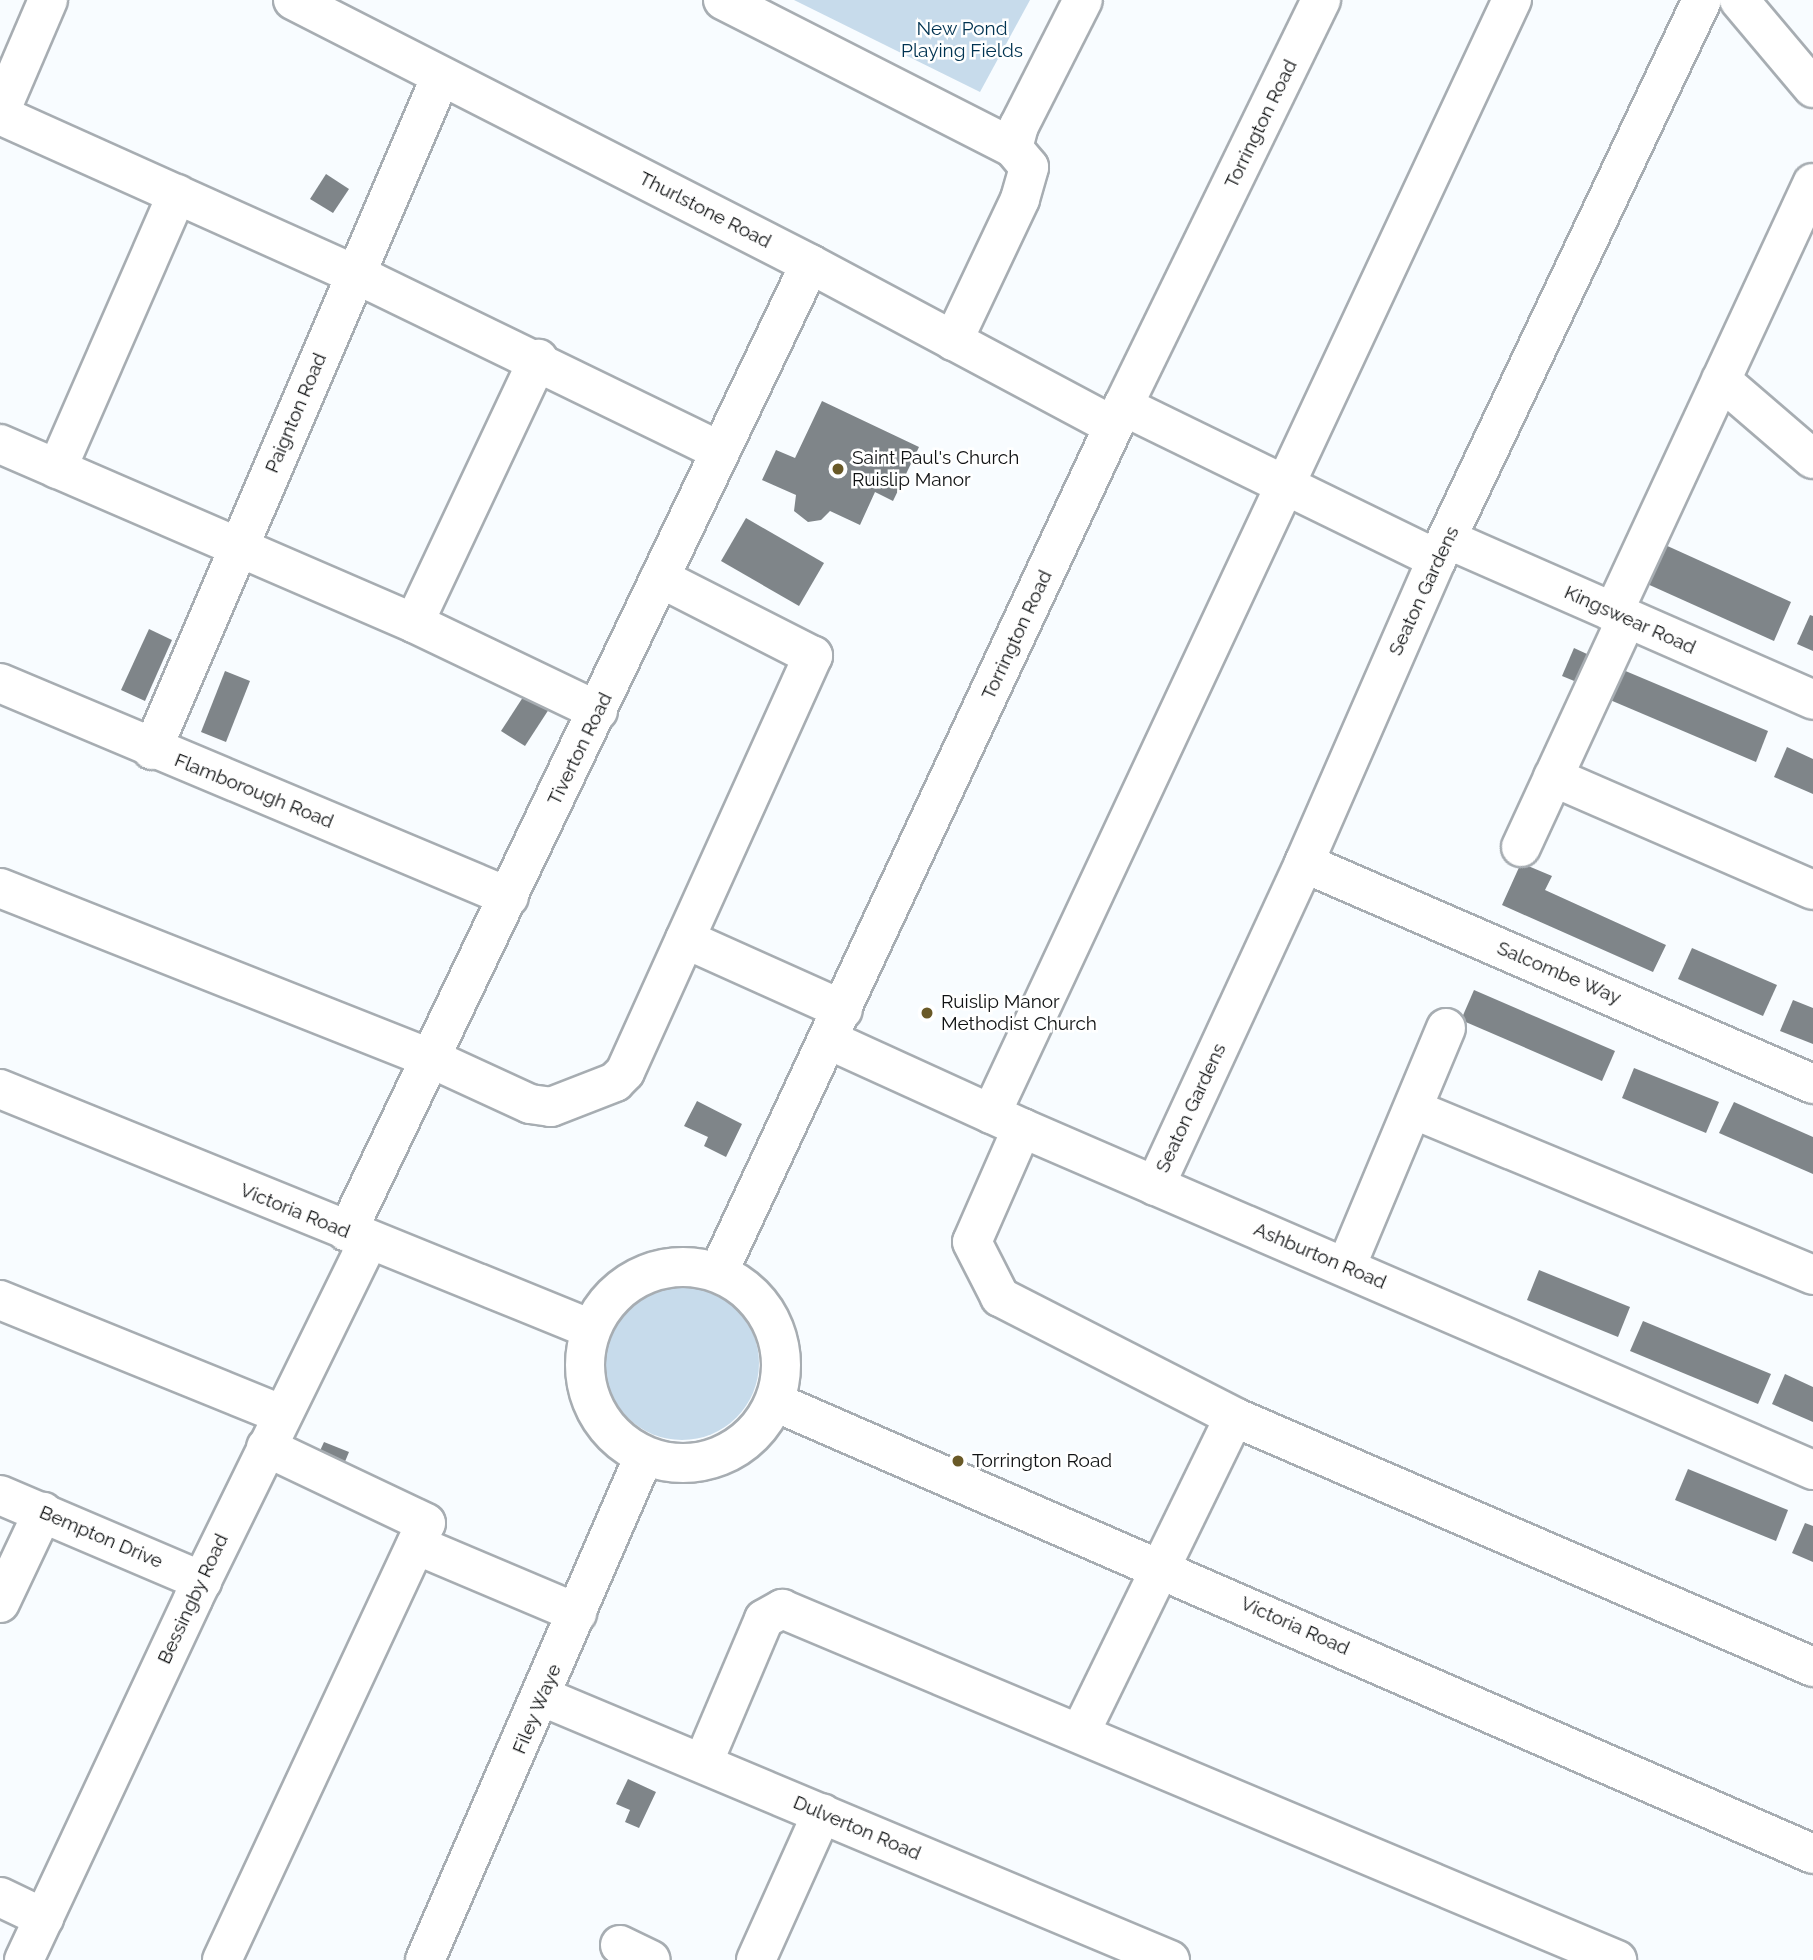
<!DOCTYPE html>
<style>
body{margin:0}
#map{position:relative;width:1813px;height:1960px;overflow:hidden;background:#f8fcff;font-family:Raleway,sans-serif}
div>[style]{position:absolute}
.green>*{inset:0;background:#c7dbeb}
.round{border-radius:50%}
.building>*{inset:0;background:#7f8589}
.roads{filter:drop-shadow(2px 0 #a7adb2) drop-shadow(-2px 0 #a7adb2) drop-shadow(0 2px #a7adb2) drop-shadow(0 -2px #a7adb2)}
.minor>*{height:38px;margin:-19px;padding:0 19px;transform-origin:19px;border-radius:19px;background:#fff}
.minor>.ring{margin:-19px;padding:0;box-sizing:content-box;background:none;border:38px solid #fff;border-radius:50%}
.dots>*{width:19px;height:19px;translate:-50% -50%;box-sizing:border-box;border:4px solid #fff;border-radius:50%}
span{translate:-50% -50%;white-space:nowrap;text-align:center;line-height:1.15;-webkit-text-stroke:5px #fff;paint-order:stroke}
.park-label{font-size:19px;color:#003351}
.street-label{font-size:19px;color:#101213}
.poi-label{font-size:19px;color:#101213}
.left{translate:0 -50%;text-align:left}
</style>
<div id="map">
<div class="green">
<div style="clip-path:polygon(794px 0,1030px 0,980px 92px)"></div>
<div class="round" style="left:605px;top:1286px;width:154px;height:154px"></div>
</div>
<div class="building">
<div style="clip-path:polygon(326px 174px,349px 189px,333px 213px,310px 199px)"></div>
<div style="clip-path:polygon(822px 401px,919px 447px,893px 501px,875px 492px,860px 525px,830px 511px,821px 520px,808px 522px,794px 511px,796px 495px,762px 480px,776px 450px,795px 458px)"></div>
<div style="clip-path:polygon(746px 518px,824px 563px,799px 606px,721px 561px)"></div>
<div style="clip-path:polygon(1652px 539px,1791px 602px,1774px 641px,1634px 578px)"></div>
<div style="clip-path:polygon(1810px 615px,1813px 616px,1813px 651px,1797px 644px)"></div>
<div style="clip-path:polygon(149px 629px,172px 640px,145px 701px,121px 690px)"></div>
<div style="clip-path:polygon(1574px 648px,1600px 660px,1589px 687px,1562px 676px)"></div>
<div style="clip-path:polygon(1616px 667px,1768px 731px,1756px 762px,1603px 697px)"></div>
<div style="clip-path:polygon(225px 671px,250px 681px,226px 742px,201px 732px)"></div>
<div style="clip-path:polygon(527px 691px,551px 706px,525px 746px,501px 731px)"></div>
<div style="clip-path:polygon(1787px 747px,1813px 759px,1813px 794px,1774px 777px)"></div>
<div style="clip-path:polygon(1521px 863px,1552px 876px,1545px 890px,1666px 945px,1653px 972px,1502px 905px)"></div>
<div style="clip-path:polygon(1692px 948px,1777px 985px,1763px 1016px,1678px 979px)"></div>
<div style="clip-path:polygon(1474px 990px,1615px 1051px,1602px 1081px,1461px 1020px)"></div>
<div style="clip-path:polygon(1793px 1000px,1813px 1008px,1813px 1044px,1780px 1031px)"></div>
<div style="clip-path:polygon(1634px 1068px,1719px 1102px,1706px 1133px,1622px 1098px)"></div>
<div style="clip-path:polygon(697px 1101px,742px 1124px,726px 1157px,704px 1146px,708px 1137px,684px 1126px)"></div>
<div style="clip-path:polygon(1734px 1102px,1813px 1137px,1813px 1174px,1719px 1133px)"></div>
<div style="clip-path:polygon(1539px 1270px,1630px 1307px,1618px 1337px,1527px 1300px)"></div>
<div style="clip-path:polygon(1643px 1321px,1771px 1374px,1758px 1404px,1630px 1351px)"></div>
<div style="clip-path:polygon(1785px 1374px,1813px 1387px,1813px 1422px,1772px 1404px)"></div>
<div style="clip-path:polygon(324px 1442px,349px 1452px,339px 1476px,313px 1466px)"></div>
<div style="clip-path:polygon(1688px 1469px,1788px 1510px,1776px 1541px,1675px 1500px)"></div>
<div style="clip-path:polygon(1805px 1523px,1813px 1526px,1813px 1562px,1792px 1553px)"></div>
<div style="clip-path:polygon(628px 1779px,656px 1792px,639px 1828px,625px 1822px,630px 1810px,616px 1804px)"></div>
</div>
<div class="roads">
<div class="minor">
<div style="left:293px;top:0;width:581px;rotate:27.05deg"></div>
<div style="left:810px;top:264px;width:344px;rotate:28.1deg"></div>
<div style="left:723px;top:0;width:326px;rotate:27deg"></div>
<div style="left:1739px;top:0;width:115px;rotate:49.9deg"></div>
<div style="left:0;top:112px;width:122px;rotate:-66.8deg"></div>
<div style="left:0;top:115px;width:408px;rotate:24.2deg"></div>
<div style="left:372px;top:282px;width:387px;rotate:25.9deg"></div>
<div style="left:953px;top:341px;width:157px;rotate:-64.7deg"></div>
<div style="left:1020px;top:199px;width:33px;rotate:-74deg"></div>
<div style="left:1029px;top:167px;width:25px;rotate:-130deg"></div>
<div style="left:1013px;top:148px;width:23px;rotate:-75deg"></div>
<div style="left:1019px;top:126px;width:141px;rotate:-63.1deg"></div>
<div style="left:1721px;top:380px;width:121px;rotate:40.7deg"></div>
<div style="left:1123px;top:406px;width:349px;rotate:26deg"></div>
<div style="left:0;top:444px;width:451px;rotate:23.4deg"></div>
<div style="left:414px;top:623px;width:204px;rotate:25.6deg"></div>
<div style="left:57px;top:469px;width:300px;rotate:-66.4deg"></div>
<div style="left:1447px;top:539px;width:400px;rotate:23.7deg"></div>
<div style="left:1613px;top:613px;width:474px;rotate:-65.1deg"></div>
<div style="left:414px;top:623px;width:292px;rotate:-64.8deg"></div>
<div style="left:0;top:683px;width:552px;rotate:22.8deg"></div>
<div style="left:152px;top:750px;width:733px;rotate:-66.79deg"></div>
<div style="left:1553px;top:777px;width:283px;rotate:23.5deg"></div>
<div style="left:1521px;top:847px;width:252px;rotate:-65.2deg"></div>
<div style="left:1304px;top:863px;width:555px;rotate:23.47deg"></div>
<div style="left:0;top:888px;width:462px;rotate:21.6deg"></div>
<div style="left:430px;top:1058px;width:110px;rotate:24.7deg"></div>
<div style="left:530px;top:1104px;width:21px;rotate:8deg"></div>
<div style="left:551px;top:1107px;width:69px;rotate:-21.3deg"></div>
<div style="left:615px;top:1082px;width:14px;rotate:-45deg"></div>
<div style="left:625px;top:1072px;width:457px;rotate:-65.7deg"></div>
<div style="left:813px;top:656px;width:172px;rotate:-153deg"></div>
<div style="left:685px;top:939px;width:173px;rotate:24.2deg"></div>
<div style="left:829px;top:1040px;width:212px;rotate:24.5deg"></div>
<div style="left:1022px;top:1128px;width:862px;rotate:23.38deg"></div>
<div style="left:0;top:1089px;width:638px;rotate:22.1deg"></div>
<div style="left:1415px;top:1110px;width:431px;rotate:22.5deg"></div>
<div style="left:991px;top:1114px;width:1230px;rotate:-64.94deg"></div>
<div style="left:1022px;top:1128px;width:124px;rotate:113.7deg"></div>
<div style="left:972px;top:1242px;width:62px;rotate:63deg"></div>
<div style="left:1000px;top:1297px;width:263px;rotate:27.1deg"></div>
<div style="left:1234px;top:1417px;width:631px;rotate:23.35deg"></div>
<div style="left:1155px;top:1186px;width:356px;rotate:-65.2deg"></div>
<div style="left:1304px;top:863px;width:332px;rotate:-66.4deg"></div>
<div style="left:1437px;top:559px;width:619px;rotate:-64.64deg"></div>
<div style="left:347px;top:1232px;width:1073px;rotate:-64.44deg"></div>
<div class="ring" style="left:585px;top:1267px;width:158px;height:158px"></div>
<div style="left:1346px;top:1267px;width:259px;rotate:-67.3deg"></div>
<div style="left:718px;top:1273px;width:957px;rotate:-64.96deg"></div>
<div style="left:1123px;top:406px;width:452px;rotate:-64deg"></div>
<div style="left:0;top:1300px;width:303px;rotate:22.1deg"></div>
<div style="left:775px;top:1402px;width:1132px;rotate:23.53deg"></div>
<div style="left:0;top:1495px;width:220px;rotate:23.1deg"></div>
<div style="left:416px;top:1545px;width:175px;rotate:22.9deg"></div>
<div style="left:0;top:1603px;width:101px;rotate:-64.7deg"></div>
<div style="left:543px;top:1697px;width:680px;rotate:22.76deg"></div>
<div style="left:1081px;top:1731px;width:349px;rotate:-64deg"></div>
<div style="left:703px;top:1763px;width:156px;rotate:-67deg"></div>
<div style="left:764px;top:1619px;width:21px;rotate:-29deg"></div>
<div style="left:782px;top:1609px;width:906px;rotate:22.8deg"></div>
<div style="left:0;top:1897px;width:49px;rotate:25.5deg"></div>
<div style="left:620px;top:1945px;width:34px;rotate:26deg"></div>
<div style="left:24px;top:1960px;width:399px;rotate:-64.9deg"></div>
<div style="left:193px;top:1599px;width:398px;rotate:-63.9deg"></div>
<div style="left:222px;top:1960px;width:482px;rotate:-65deg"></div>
<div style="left:426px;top:1523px;width:177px;rotate:-154.6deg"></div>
<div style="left:425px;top:1960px;width:550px;rotate:-66.51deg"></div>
<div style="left:756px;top:1960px;width:161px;rotate:-65.8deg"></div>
</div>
</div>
<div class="dots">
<div style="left:838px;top:469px;background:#695927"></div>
<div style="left:927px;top:1013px;background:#695927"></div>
<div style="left:958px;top:1461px;background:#695927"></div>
</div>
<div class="park-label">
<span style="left:962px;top:40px">New Pond<br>Playing Fields</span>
</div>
<div class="street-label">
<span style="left:1261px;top:124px;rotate:-64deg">Torrington Road</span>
<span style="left:705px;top:210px;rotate:27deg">Thurlstone Road</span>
<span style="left:296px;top:413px;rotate:-67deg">Paignton Road</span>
<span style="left:1424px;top:591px;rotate:-65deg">Seaton Gardens</span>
<span style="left:1630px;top:620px;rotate:24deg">Kingswear Road</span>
<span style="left:1017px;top:635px;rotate:-65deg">Torrington Road</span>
<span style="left:580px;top:749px;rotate:-64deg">Tiverton Road</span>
<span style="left:254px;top:791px;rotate:22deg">Flamborough Road</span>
<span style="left:1559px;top:973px;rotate:23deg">Salcombe Way</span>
<span style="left:1191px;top:1108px;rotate:-65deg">Seaton Gardens</span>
<span style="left:295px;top:1211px;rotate:22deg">Victoria Road</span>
<span style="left:1320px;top:1256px;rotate:23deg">Ashburton Road</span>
<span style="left:101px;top:1537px;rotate:23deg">Bempton Drive</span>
<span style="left:193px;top:1599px;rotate:-65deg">Bessingby Road</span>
<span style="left:1295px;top:1626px;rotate:24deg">Victoria Road</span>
<span style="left:537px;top:1709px;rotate:-67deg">Filey Waye</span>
<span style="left:857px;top:1828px;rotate:23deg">Dulverton Road</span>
</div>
<div class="poi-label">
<span class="left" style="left:852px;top:469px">Saint Paul's Church<br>Ruislip Manor</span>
<span class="left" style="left:941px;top:1013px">Ruislip Manor<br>Methodist Church</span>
<span class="left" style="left:972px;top:1461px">Torrington Road</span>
</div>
</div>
